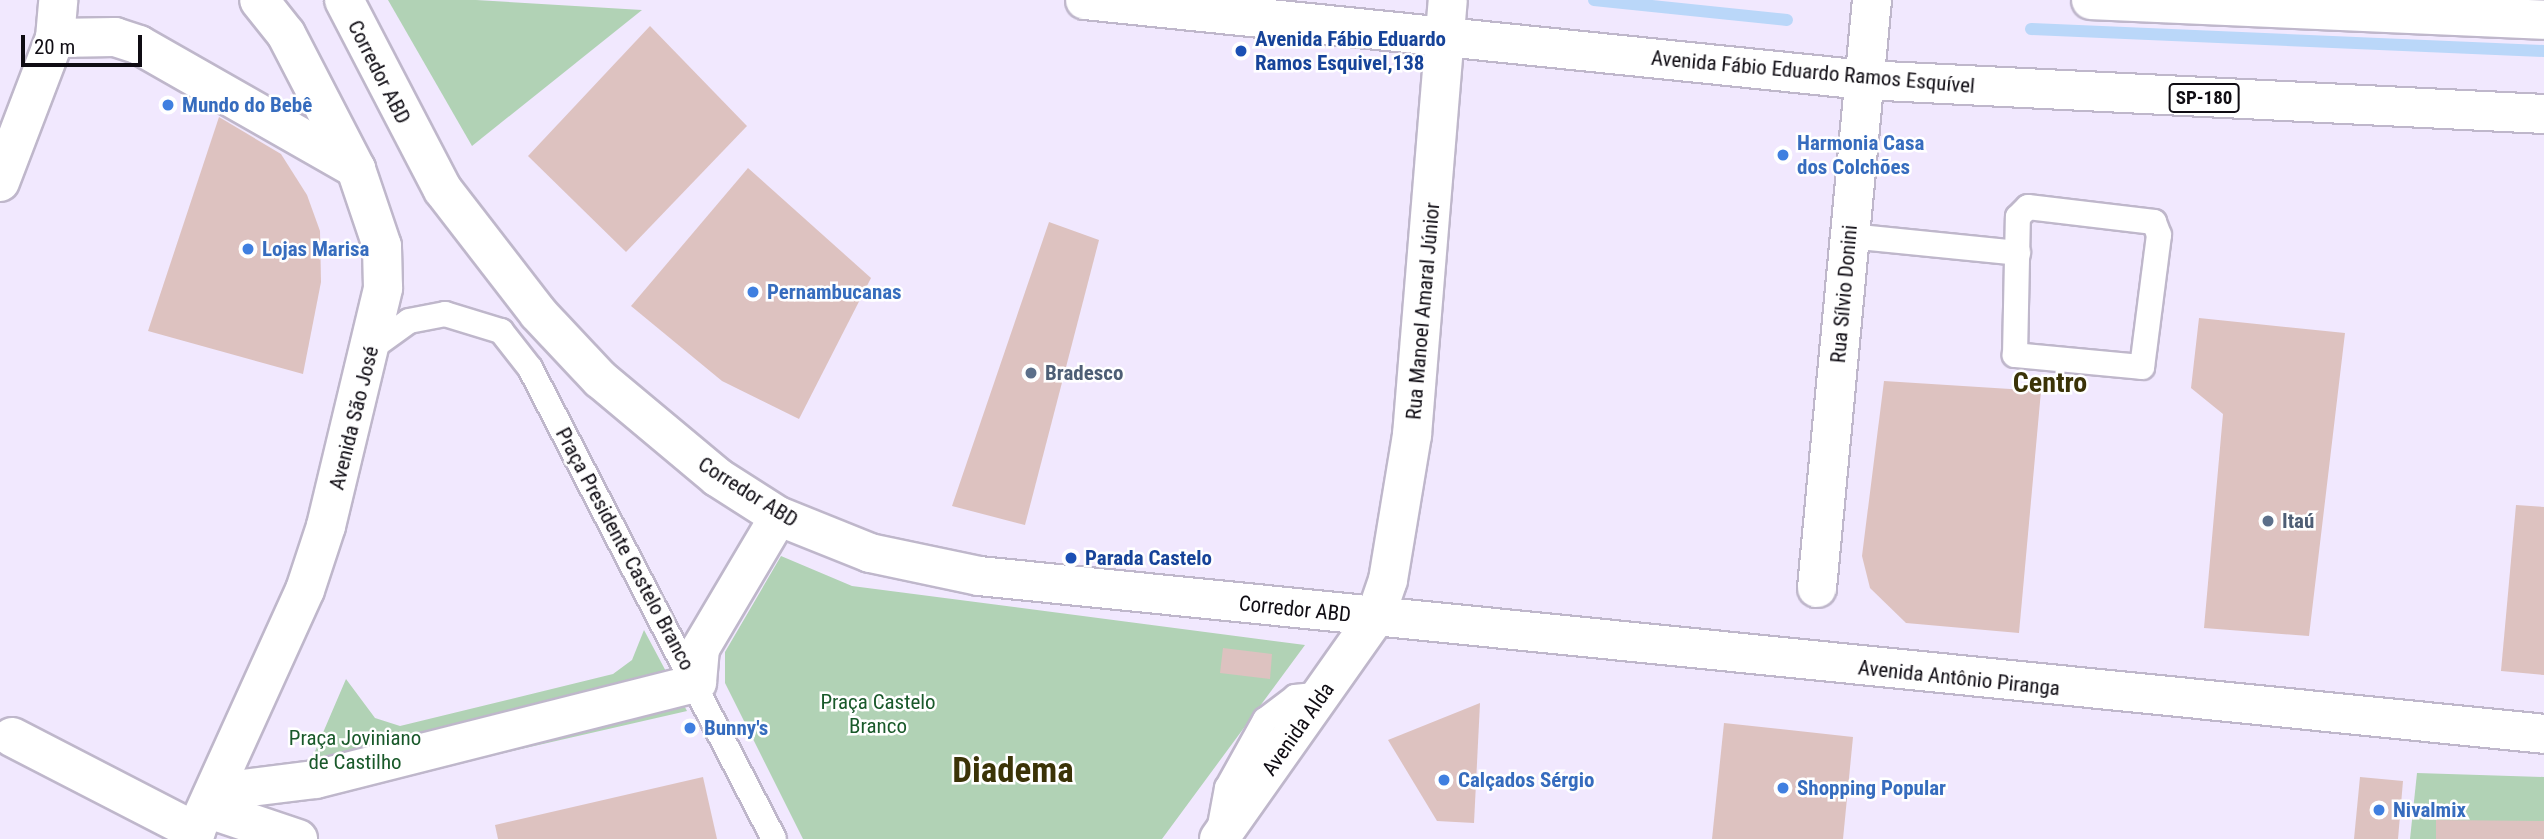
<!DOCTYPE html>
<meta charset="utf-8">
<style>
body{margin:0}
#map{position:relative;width:2544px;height:839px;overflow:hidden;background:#f1e8fe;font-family:"Roboto Condensed",sans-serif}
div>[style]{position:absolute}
.green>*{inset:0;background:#b1d2b5}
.stream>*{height:12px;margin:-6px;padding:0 6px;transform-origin:6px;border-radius:6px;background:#bad7f9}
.building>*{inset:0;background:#ddc2c0}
.roads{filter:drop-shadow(2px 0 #bfb7cb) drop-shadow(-2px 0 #bfb7cb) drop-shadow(0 2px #bfb7cb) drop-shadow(0 -2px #bfb7cb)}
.service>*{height:24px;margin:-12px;padding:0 12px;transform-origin:12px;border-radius:12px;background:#fff}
.pedestrian>*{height:37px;margin:-18.5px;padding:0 18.5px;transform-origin:18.5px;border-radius:18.5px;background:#fff}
.minor>*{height:38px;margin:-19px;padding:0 19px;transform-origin:19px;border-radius:19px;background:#fff}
.secondary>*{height:38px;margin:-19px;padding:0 19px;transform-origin:19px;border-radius:19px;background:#fff}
.primary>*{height:38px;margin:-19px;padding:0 19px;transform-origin:19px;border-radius:19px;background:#fff}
.dots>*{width:19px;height:19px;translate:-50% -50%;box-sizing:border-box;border:4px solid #fff;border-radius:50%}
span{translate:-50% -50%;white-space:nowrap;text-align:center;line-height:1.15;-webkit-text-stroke:5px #fff;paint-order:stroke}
.shield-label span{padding:2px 5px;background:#fff;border:2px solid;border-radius:5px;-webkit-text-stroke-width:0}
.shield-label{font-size:19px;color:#0f0c13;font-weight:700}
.transit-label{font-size:21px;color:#164399;font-weight:700}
.left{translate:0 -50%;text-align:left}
.street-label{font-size:21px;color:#0f0c13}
.shop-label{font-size:21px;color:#366cbe;font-weight:700}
.service-label{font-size:21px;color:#4e5e75;font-weight:700}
.park-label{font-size:21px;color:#19592a}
.district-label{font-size:28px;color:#3b3307;font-weight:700}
.town-label{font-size:35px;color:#3b3307;font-weight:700}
.scale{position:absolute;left:21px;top:35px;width:121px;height:32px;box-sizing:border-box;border:4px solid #0f0c13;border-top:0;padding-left:9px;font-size:21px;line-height:24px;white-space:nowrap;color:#0f0c13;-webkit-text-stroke:5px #fff;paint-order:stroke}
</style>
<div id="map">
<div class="green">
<div style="clip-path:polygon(388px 0,476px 0,642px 10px,472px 146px)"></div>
<div style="clip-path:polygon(781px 556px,852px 586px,1305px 645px,1162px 839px,803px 839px,725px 683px,725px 652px)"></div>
<div style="clip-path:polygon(644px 630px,687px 711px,312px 797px,307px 770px,346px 679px,375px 718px,400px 726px,613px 674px,632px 660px)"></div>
<div style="clip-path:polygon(2417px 773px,2544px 777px,2544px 839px,2410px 839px)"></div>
</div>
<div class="stream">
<div style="left:1594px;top:0;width:194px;rotate:5.9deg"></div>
<div style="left:2031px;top:29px;width:513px;rotate:2.46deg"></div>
</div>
<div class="building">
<div style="clip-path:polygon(650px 26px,747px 126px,626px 252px,528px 156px)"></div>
<div style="clip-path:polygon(219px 117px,281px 154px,307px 195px,320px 231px,321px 282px,303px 374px,148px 331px)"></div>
<div style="clip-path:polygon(748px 168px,871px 278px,799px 419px,722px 381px,631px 306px)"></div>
<div style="clip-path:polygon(1049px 222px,1099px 240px,1025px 525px,952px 506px)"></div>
<div style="clip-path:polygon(2199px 318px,2345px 333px,2309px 636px,2204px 628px,2223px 414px,2191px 388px)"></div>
<div style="clip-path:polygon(1884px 381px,2041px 391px,2019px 633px,1906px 623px,1870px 588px,1862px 556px)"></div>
<div style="clip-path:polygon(2516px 505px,2544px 507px,2544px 675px,2501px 671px)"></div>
<div style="clip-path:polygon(1223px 648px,1272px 654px,1270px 679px,1220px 673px)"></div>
<div style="clip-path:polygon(1480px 703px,1474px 823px,1437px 821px,1388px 740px)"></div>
<div style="clip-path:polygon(1724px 723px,1853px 737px,1843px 839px,1712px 839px)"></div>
<div style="clip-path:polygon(703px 777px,717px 839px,498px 839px,495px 825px)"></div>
<div style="clip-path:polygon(2360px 777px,2403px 781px,2398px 839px,2354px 839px)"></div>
<div style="clip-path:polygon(2436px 820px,2544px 821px,2544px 839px,2436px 839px)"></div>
</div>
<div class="roads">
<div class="service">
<div style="left:2028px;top:207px;width:127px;rotate:6.8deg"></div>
<div style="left:2154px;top:222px;width:14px;rotate:69deg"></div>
<div style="left:2159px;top:235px;width:133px;rotate:97.3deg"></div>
<div style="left:2142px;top:367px;width:128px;rotate:-174.6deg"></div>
<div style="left:2015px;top:355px;width:138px;rotate:-88.8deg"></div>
<div style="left:2018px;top:217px;width:14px;rotate:-45deg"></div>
<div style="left:1849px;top:236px;width:170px;rotate:5.7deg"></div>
<div style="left:373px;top:347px;width:44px;rotate:-35.8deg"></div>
<div style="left:409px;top:321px;width:37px;rotate:-11deg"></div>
<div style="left:445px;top:314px;width:59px;rotate:16.9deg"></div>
<div style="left:501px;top:331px;width:47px;rotate:51.9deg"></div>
<div style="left:530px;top:368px;width:530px;rotate:62.61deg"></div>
<div style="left:1219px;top:831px;width:44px;rotate:-79.5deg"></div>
<div style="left:1227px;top:788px;width:78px;rotate:-60.8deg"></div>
<div style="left:1265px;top:720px;width:38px;rotate:-37deg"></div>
<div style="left:1295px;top:697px;width:29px;rotate:-6deg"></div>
</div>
<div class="pedestrian">
<div style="left:218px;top:791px;width:98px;rotate:-7.1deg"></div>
<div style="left:315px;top:779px;width:394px;rotate:-14.2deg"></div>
<div style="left:697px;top:682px;width:34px;rotate:-85deg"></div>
<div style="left:700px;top:648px;width:153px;rotate:-59.4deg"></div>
</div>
<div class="minor">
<div style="left:344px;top:0;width:214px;rotate:62.5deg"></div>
<div style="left:443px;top:190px;width:155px;rotate:52.3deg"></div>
<div style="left:538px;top:313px;width:91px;rotate:46.8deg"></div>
<div style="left:600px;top:379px;width:153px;rotate:39.9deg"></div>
<div style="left:717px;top:477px;width:72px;rotate:32.6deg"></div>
<div style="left:778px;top:516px;width:99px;rotate:21.9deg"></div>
<div style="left:870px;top:553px;width:111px;rotate:11.9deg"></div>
<div style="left:979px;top:576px;width:1573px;rotate:5.76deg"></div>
<div style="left:55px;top:38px;width:60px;rotate:-1deg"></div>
<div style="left:115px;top:37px;width:25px;rotate:18deg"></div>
<div style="left:139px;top:45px;width:250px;rotate:29.7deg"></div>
<div style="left:0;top:182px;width:154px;rotate:-69.1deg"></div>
<div style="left:55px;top:38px;width:38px;rotate:-85deg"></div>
<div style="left:1817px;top:588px;width:591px;rotate:-84.66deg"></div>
<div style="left:12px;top:737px;width:207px;rotate:27.3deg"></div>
<div style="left:209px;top:809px;width:94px;rotate:18.6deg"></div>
</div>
<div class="secondary">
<div style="left:192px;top:839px;width:273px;rotate:-65.6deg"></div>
<div style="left:305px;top:590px;width:67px;rotate:-71.8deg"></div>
<div style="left:326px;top:526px;width:245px;rotate:-76.5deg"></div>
<div style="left:383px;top:288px;width:42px;rotate:-91.4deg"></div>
<div style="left:382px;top:246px;width:81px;rotate:-108.7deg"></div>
<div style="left:356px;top:169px;width:152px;rotate:-117.4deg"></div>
<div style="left:286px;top:34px;width:43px;rotate:-128.5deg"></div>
<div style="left:1219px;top:839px;width:271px;rotate:-54.8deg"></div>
<div style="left:1375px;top:618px;width:40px;rotate:-71.1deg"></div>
<div style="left:1388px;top:580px;width:147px;rotate:-80.6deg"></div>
<div style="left:1412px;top:435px;width:436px;rotate:-85.3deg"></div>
</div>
<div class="primary">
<div style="left:1085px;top:0;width:783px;rotate:5.86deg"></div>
<div style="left:1864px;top:80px;width:681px;rotate:2.86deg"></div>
<div style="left:2091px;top:0;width:453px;rotate:2.5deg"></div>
</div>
</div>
<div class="dots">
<div style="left:1241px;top:51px;background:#1a4fb4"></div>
<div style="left:168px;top:105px;background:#3f7fe0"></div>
<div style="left:1783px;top:155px;background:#3f7fe0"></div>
<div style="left:248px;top:249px;background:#3f7fe0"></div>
<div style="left:753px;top:292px;background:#3f7fe0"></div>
<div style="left:1031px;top:373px;background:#5c6f8a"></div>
<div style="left:2268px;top:521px;background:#5c6f8a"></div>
<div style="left:1071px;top:558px;background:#1a4fb4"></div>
<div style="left:690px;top:728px;background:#3f7fe0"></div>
<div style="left:1444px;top:780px;background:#3f7fe0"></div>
<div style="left:1783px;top:788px;background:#3f7fe0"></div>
<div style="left:2379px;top:810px;background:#3f7fe0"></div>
</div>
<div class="shield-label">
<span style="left:2204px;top:98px">SP-180</span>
</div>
<div class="transit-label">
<span class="left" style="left:1255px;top:51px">Avenida Fábio Eduardo<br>Ramos Esquivel,138</span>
<span class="left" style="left:1085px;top:558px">Parada Castelo</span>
</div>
<div class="street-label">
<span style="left:379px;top:72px;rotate:63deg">Corredor ABD</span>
<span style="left:1813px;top:72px;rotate:5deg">Avenida Fábio Eduardo Ramos Esquível</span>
<span style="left:1844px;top:294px;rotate:-85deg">Rua Sílvio Donini</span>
<span style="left:1423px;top:311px;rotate:-85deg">Rua Manoel Amaral Júnior</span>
<span style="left:354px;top:418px;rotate:-76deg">Avenida São José</span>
<span style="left:748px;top:492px;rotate:32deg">Corredor ABD</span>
<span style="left:625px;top:549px;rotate:62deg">Praça Presidente Castelo Branco</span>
<span style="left:1295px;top:609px;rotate:6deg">Corredor ABD</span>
<span style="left:1959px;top:678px;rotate:6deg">Avenida Antônio Piranga</span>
<span style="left:1298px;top:729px;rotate:-55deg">Avenida Alda</span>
</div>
<div class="shop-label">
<span class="left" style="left:182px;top:105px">Mundo do Bebê</span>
<span class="left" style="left:1797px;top:155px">Harmonia Casa<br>dos Colchões</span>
<span class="left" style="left:262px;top:249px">Lojas Marisa</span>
<span class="left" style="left:767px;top:292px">Pernambucanas</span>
<span class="left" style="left:704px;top:728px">Bunny's</span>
<span class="left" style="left:1458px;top:780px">Calçados Sérgio</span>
<span class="left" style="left:1797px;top:788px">Shopping Popular</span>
<span class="left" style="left:2393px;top:810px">Nivalmix</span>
</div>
<div class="service-label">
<span class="left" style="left:1045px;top:373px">Bradesco</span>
<span class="left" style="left:2282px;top:521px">Itaú</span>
</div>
<div class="park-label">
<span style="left:878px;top:714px">Praça Castelo<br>Branco</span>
<span style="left:355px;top:750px">Praça Joviniano<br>de Castilho</span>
</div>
<div class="district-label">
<span style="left:2050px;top:383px">Centro</span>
</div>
<div class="town-label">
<span style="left:1013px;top:771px">Diadema</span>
</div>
<div class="scale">20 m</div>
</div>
